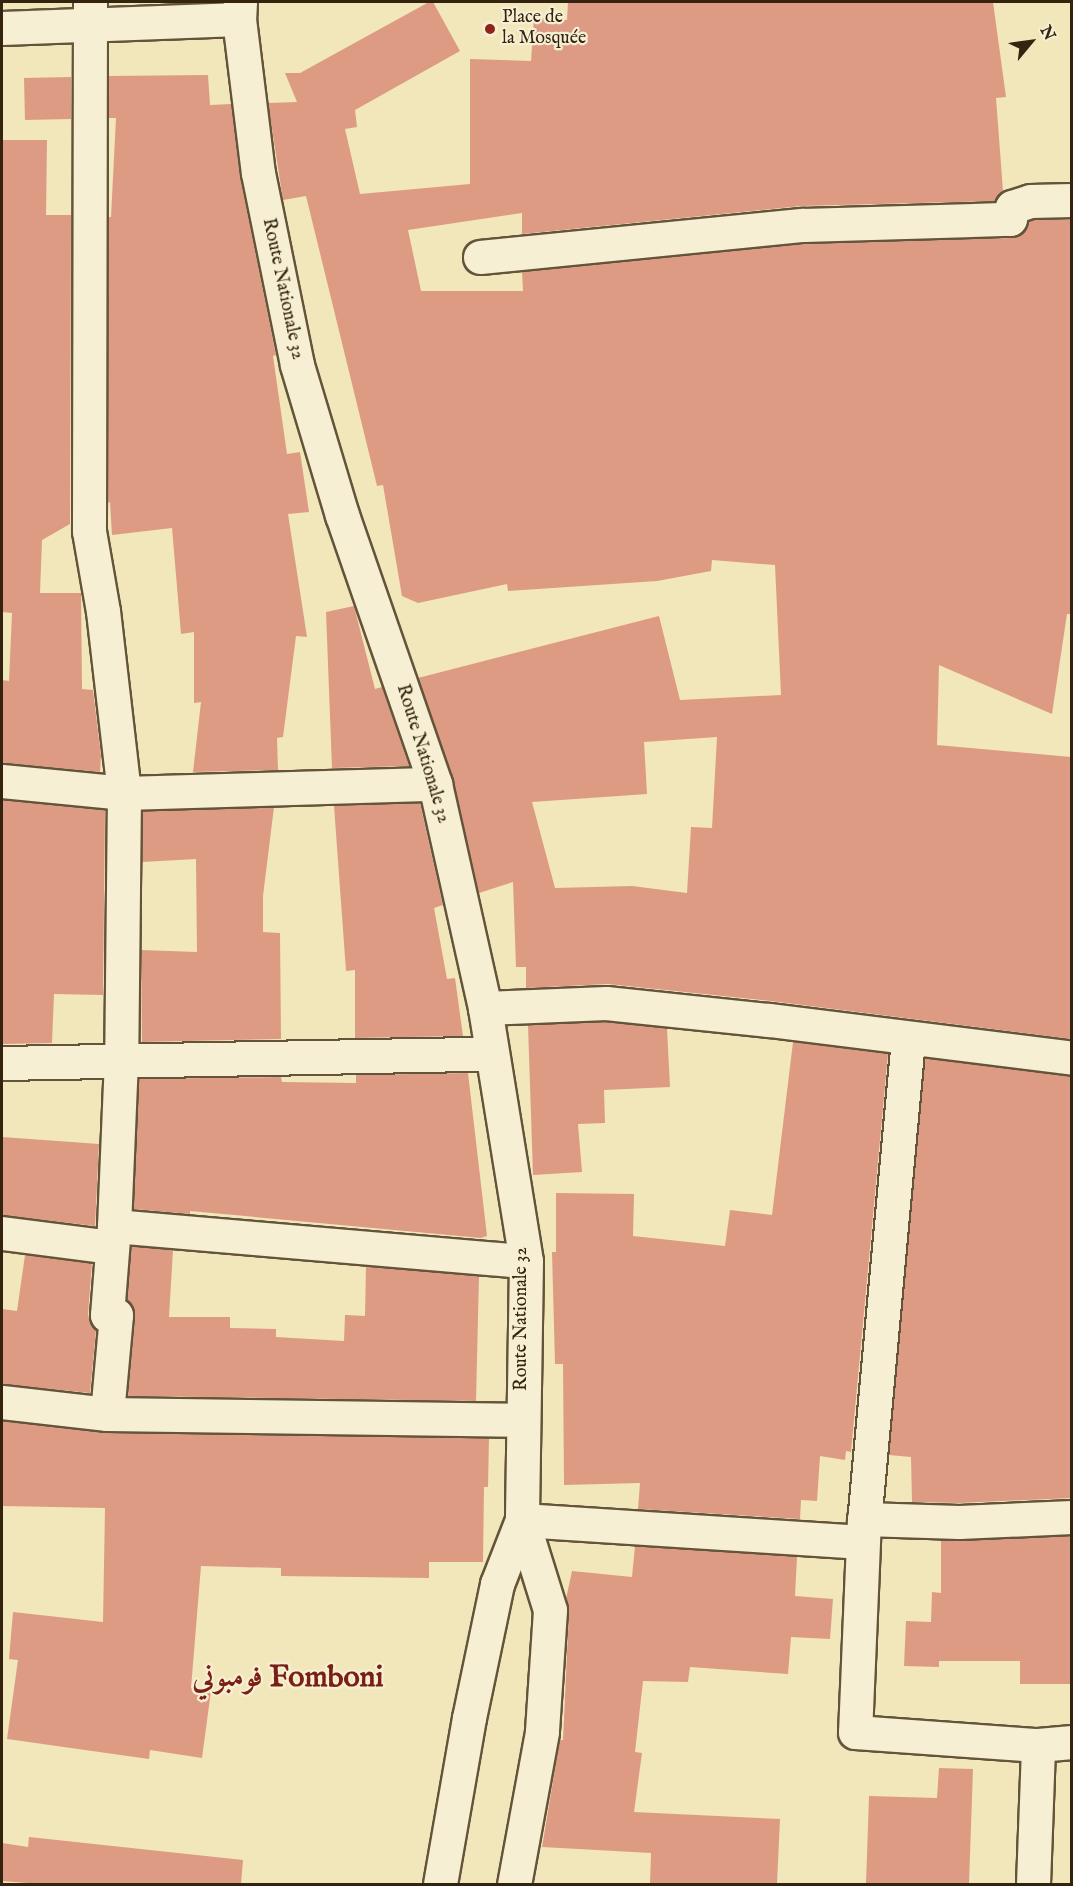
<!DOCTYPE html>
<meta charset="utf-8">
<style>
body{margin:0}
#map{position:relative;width:1073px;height:1886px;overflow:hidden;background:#f2e6bb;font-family:"IM FELL English",Amiri,serif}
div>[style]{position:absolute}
.building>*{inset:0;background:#dd9b84}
.roads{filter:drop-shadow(2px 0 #63543a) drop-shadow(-2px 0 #63543a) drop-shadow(0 2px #63543a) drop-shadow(0 -2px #63543a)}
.street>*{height:33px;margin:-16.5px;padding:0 16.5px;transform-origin:16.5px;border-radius:16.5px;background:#f7efd3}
.secondary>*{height:33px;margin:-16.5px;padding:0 16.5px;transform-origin:16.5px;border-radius:16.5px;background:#f7efd3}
.dots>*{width:16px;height:16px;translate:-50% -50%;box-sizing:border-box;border:3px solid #f7efd3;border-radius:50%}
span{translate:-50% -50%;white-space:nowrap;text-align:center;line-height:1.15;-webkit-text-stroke:4.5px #f7efd3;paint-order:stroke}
.poi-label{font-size:18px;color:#33230f}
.left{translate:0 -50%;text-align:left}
.street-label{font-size:18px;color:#33230f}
.town-label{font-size:30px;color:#7a1f14;font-weight:700}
.frame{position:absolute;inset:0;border:3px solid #33230f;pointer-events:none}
.north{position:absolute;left:1001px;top:12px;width:60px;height:60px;-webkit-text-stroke:4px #f7efd3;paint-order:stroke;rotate:61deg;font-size:16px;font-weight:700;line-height:24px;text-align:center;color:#33230f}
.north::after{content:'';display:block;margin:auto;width:21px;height:27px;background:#33230f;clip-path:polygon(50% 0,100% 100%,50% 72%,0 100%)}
</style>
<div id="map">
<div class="building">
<div style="clip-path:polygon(evenodd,429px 2px,433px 2px,460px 51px,355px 110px,357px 127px,345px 129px,360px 194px,470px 184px,470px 59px,531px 61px,534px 18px,567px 20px,568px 2px,993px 2px,1006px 97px,996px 98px,1003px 191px,995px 201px,801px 206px,522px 234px,522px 213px,408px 230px,421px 291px,523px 291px,522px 272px,804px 244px,1011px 238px,1019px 235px,1029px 221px,1033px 220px,1071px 219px,1071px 614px,1067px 614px,1052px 714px,939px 665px,937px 745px,1071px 757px,1071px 1039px,771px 1001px,608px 984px,526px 988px,526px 967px,516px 967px,513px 882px,479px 893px,453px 780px,418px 678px,659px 616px,680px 700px,781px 695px,775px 565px,712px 560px,711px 571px,657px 581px,508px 591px,507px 584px,418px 603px,402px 596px,383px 485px,377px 486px,306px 196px,283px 200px,268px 103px,297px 102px,285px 73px,300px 73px,429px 2px,717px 737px,712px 828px,691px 827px,687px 893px,632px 886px,555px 888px,532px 802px,647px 794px,644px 742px,717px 737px)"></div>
<div style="clip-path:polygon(208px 75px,210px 105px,231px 104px,240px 177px,276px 355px,273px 356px,287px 454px,300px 452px,309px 512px,288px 514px,307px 637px,296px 636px,283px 737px,277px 738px,278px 770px,193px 772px,201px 702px,194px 703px,194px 632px,181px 634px,172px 528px,112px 535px,110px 502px,108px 503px,108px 217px,111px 217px,116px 118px,109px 118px,109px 76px)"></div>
<div style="clip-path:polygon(71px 77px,71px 119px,25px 120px,24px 78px)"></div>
<div style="clip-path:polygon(2px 140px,47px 140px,46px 215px,71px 215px,70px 524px,42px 540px,40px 593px,81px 593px,82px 689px,93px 690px,101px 756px,100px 772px,2px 763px,2px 680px,9px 681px,12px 613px,2px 612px)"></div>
<div style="clip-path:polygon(354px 606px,375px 689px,382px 687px,409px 766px,332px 768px,326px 612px)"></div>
<div style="clip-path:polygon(2px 800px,105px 810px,103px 995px,54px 994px,52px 1043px,2px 1044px)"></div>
<div style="clip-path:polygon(420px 803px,443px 905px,434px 908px,447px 979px,455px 978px,463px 1036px,355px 1038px,355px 970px,346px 971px,334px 806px)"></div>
<div style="clip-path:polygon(274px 807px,263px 896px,263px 932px,280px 933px,281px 1039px,142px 1042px,141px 950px,197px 952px,196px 859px,142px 862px,143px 811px)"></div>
<div style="clip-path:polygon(605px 1022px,667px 1028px,670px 1087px,604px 1090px,605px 1123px,578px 1124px,582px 1172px,533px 1175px,528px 1025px)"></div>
<div style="clip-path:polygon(793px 1042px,888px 1054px,851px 1452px,846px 1451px,845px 1460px,820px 1456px,817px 1501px,801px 1500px,800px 1519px,638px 1509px,640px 1483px,564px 1485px,563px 1364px,555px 1364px,552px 1252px,556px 1252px,556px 1193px,634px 1194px,633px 1236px,725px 1246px,730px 1210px,772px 1215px)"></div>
<div style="clip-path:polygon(925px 1058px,1071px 1076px,1071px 1498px,959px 1503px,912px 1502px,911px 1457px,889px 1455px)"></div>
<div style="clip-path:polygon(468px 1073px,487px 1236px,481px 1238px,190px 1211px,190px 1214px,133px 1209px,139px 1079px,281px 1077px,282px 1082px,356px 1083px,356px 1075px)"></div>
<div style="clip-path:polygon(2px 1137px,99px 1144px,95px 1226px,2px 1215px)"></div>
<div style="clip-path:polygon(131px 1246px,173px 1250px,169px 1317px,230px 1317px,230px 1328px,276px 1329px,276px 1337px,344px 1341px,345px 1315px,365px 1316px,366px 1266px,479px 1276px,476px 1401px,128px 1396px,135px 1317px,133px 1307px,127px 1300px)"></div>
<div style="clip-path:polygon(25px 1255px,92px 1263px,88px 1314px,90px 1323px,96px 1330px,90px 1393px,2px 1384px,2px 1309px,17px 1311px)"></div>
<div style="clip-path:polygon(2px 1421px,107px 1433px,489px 1438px,488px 1487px,484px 1487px,483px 1562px,429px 1562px,429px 1578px,281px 1576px,281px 1568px,201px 1566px,191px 1688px,211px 1691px,202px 1758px,150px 1750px,149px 1759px,7px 1739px,18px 1660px,9px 1659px,13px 1612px,103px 1622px,105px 1508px,2px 1506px)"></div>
<div style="clip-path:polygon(1071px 1536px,1071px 1684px,1020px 1684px,1020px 1661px,939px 1661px,939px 1667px,904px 1666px,906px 1621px,931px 1622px,932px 1592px,941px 1593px,941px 1540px)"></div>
<div style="clip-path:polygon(635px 1546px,797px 1557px,795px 1596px,833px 1599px,830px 1639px,791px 1637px,788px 1674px,690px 1667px,688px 1682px,643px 1681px,635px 1752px,642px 1753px,634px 1812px,780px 1819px,777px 1884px,650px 1884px,651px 1853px,542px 1847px,560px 1740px,563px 1740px,569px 1611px,566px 1599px,572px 1571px,632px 1577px)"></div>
<div style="clip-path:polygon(939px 1768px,973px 1769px,969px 1884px,866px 1884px,869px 1796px,937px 1798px)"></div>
<div style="clip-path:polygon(29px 1837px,243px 1860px,241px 1884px,40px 1884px,2px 1881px,2px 1843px,28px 1847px)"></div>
</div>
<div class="roads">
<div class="street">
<div style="left:90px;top:2px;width:529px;rotate:90.11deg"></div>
<div style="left:89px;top:531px;width:81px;rotate:80.1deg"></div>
<div style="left:103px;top:611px;width:183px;rotate:83.4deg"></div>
<div style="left:124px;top:793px;width:266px;rotate:90.6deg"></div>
<div style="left:121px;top:1059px;width:167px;rotate:92.4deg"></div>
<div style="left:114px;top:1226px;width:89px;rotate:94.5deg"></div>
<div style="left:107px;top:1315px;width:9px"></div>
<div style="left:116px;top:1315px;width:99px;rotate:95.2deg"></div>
<div style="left:2px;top:28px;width:237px;rotate:-2.2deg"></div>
<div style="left:480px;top:257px;width:325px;rotate:-5.7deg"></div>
<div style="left:803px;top:225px;width:207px;rotate:-1.7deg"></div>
<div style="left:1010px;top:219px;width:12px;rotate:-81deg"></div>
<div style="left:1012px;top:207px;width:19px;rotate:-18deg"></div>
<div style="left:1030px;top:201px;width:42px;rotate:-1.4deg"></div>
<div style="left:2px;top:781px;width:123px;rotate:5.6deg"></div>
<div style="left:124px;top:793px;width:311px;rotate:-1.7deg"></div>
<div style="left:485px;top:1008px;width:121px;rotate:-2.4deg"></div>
<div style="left:606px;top:1003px;width:164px;rotate:6deg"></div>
<div style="left:769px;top:1020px;width:305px;rotate:7.1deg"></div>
<div style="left:908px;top:1039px;width:482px;rotate:95.2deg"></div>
<div style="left:864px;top:1519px;width:213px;rotate:92.4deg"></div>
<div style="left:855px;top:1732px;width:183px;rotate:4.1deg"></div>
<div style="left:1038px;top:1745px;width:34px;rotate:-5deg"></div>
<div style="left:2px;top:1063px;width:489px;rotate:-1.1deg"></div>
<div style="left:114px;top:1226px;width:413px;rotate:4.9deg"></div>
<div style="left:2px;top:1233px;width:111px;rotate:7.3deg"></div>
<div style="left:2px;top:1402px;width:106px;rotate:6.5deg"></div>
<div style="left:107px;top:1414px;width:415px;rotate:0.8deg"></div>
<div style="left:864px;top:1519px;width:95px;rotate:1.8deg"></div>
<div style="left:959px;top:1522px;width:113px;rotate:-2.5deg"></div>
<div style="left:522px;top:1520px;width:341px;rotate:3.7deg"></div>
<div style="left:1033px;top:1884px;width:139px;rotate:-87.9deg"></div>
</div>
<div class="secondary">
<div style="left:240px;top:2px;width:17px;rotate:93deg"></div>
<div style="left:239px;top:19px;width:155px;rotate:83deg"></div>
<div style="left:258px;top:173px;width:196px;rotate:78.5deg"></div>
<div style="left:297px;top:365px;width:157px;rotate:73.3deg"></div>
<div style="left:342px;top:515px;width:285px;rotate:70.9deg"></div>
<div style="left:435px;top:784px;width:230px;rotate:77.4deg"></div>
<div style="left:485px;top:1008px;width:256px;rotate:80.8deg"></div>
<div style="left:526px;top:1261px;width:259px;rotate:90.9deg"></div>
<div style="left:522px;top:1520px;width:94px;rotate:72.7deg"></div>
<div style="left:550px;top:1610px;width:122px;rotate:93.8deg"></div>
<div style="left:542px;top:1732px;width:155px;rotate:100.4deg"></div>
<div style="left:440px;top:1884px;width:169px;rotate:-80.1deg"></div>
<div style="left:469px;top:1718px;width:137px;rotate:-78.2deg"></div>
<div style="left:497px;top:1584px;width:69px;rotate:-68.7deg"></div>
</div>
</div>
<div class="dots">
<div style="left:490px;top:29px;background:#8f2418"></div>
</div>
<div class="poi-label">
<span class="left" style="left:502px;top:29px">Place de<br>la Mosquée</span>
</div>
<div class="street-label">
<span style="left:282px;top:289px;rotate:78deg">Route Nationale 32</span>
<span style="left:422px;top:754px;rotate:73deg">Route Nationale 32</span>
<span style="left:522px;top:1319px;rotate:-90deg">Route Nationale 32</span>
</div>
<div class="town-label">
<span style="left:288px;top:1678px">فومبوني Fomboni</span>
</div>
<div class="frame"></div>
<div class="north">N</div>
</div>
